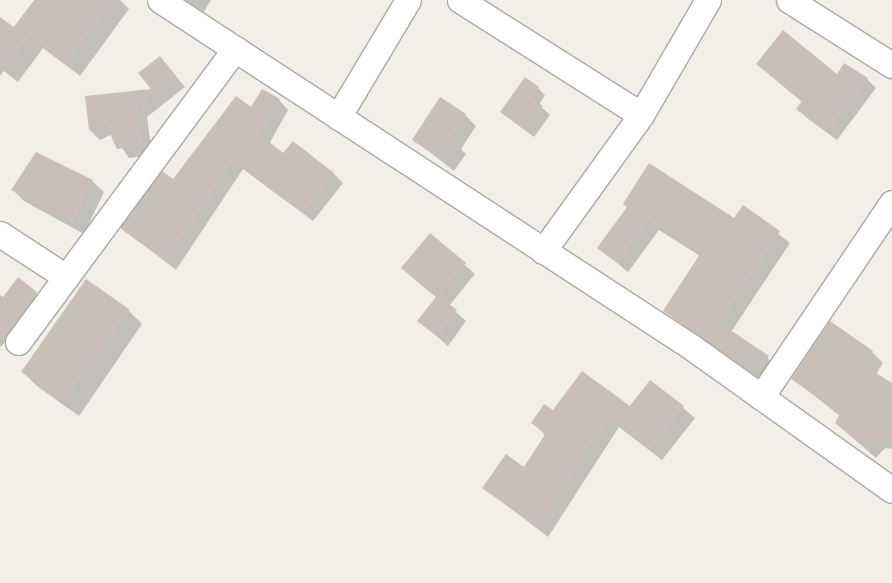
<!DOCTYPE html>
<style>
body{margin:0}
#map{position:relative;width:892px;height:583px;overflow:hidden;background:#f2efe9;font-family:Cabin,sans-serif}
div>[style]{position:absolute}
.shadow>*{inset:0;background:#0003}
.building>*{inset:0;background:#c7bfb8}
.roads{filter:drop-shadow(1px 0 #a9a9a9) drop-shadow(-1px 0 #a9a9a9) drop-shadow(0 1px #a9a9a9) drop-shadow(0 -1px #a9a9a9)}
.minor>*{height:25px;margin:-12.5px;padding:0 12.5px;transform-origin:12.5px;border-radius:12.5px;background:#fff}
span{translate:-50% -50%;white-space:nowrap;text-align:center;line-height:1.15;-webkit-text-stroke:4.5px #fff;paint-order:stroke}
</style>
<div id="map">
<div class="shadow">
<div style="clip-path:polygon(36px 0,120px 0,129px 9px,80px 76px,43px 48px,18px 82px,0 68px,0 18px,15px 29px)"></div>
<div style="clip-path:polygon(185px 0,211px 0,204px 12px)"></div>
<div style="clip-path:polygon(160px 57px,185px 87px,147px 117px,152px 155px,129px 158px,112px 134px,100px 140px,90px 130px,86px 98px,153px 90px)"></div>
<div style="clip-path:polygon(757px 64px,867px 79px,876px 88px,837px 140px,807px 118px,798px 109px,802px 102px)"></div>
<div style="clip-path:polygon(538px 88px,545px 95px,539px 105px,550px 115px,534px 137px,502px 112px)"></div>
<div style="clip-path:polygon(279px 100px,288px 110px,269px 144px,283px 155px,333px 173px,343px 183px,313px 221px,243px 169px,176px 270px,122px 228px,252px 109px)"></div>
<div style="clip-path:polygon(465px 115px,476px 126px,461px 149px,466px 154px,454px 171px,413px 139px)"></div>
<div style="clip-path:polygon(92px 181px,104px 192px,84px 234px,24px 201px,13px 190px)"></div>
<div style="clip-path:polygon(743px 207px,790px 243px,731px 332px,779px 367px,767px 385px,665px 311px,700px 256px,659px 230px,628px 272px,599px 248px,628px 208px,735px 219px)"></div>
<div style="clip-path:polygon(430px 235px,475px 274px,449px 306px,466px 321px,448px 346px,419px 321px,437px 298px,413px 278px)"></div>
<div style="clip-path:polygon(18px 279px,48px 304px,0 347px,0 295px,4px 298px)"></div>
<div style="clip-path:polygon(128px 310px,142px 324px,79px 416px,37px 386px,23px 372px)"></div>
<div style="clip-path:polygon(872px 352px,883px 363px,876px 374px,892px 384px,892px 449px,885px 448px,876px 458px,836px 423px,840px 416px,792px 378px)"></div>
<div style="clip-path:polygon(651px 381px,695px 418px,662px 460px,619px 427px,548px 537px,484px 488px,525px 469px,546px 436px,533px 423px,554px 412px,630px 408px)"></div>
</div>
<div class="building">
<div style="clip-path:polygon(34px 0,113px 0,66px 63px,29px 36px,0 76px,0 17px,14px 27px)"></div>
<div style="clip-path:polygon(783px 30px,837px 74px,844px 63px,868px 78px,827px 132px,796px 109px,802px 101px,756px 64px)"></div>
<div style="clip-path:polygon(160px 56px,176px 76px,137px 106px,142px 145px,117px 149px,105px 123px,89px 130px,85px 96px,151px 89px,138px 73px)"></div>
<div style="clip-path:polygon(525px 77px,539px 87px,531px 98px,543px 106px,526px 131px,500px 112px)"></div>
<div style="clip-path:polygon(262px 89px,280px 99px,259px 134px,283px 153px,293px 141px,334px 173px,303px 213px,233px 161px,165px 261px,120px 228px,162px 171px,173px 179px,236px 96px,251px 107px)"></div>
<div style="clip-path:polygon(440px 97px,466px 114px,450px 138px,455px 142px,443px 161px,412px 140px)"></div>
<div style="clip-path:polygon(36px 152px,93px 180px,72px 224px,11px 190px)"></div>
<div style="clip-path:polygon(649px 163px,734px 218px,743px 205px,780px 231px,720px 323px,769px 356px,756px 376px,663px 311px,700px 254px,648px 220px,617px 263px,597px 248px,627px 207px,623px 204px)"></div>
<div style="clip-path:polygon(430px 233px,466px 263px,438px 296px,457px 310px,438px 337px,417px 321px,436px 297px,401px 268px)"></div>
<div style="clip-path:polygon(18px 277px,37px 292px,0 342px,0 301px)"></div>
<div style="clip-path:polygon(86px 279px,129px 309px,64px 402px,21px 372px)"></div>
<div style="clip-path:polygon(830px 321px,873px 351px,863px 365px,892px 383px,892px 439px,873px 437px,865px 448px,835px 423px,840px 413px,791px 379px)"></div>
<div style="clip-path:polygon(582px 371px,630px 406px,650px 380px,684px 406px,650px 450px,608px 417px,537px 527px,482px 488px,506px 454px,524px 467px,546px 433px,531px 423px,544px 404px,553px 410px)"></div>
</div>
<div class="roads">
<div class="minor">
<div style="left:160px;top:0;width:633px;rotate:33.14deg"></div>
<div style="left:690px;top:346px;width:248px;rotate:35.5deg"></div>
<div style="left:460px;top:0;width:214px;rotate:32.4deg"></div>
<div style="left:789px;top:0;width:122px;rotate:32.3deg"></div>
<div style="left:338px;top:117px;width:136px;rotate:-59.1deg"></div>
<div style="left:0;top:234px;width:79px;rotate:33.1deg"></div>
<div style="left:543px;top:251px;width:168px;rotate:-54.2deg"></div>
<div style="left:641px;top:115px;width:133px;rotate:-59.8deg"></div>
<div style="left:18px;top:342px;width:365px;rotate:-53.5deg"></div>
<div style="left:761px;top:397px;width:234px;rotate:-56deg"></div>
</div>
</div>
</div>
